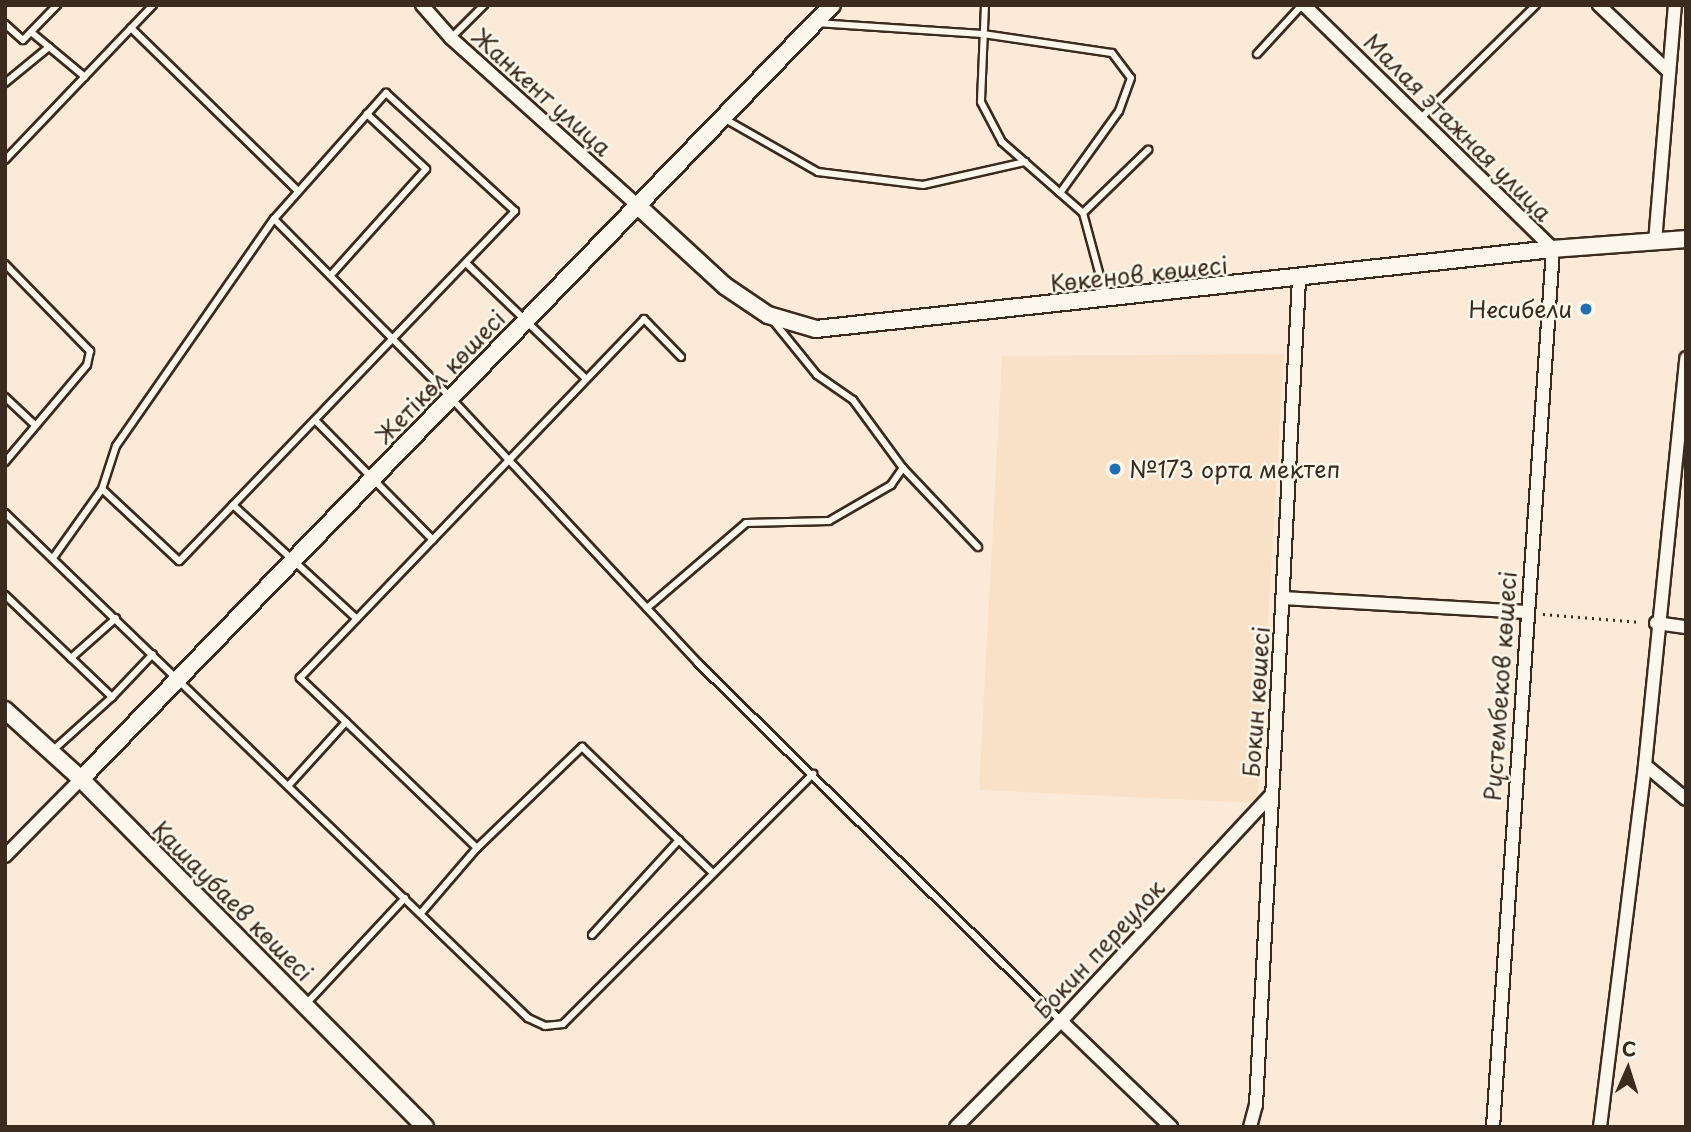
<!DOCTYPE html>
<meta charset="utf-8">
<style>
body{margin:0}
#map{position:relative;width:1691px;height:1132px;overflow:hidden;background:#faead7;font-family:"Playpen Sans",sans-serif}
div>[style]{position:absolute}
.built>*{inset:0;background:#f9e1c8}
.path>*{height:2.5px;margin-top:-1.25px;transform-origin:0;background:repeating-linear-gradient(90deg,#3b2a1e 0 2px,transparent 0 7px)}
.roads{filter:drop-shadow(2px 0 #3b2a1e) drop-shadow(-2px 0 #3b2a1e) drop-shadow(0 2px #3b2a1e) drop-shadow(0 -2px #3b2a1e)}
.service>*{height:6px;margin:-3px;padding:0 3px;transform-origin:3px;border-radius:3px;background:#fbf7ec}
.minor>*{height:12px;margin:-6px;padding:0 6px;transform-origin:6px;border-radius:6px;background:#fbf7ec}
.tertiary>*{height:16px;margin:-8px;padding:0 8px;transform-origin:8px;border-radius:8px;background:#fbf7ec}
.dots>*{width:19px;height:19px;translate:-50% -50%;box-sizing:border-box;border:4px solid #fbf7ec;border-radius:50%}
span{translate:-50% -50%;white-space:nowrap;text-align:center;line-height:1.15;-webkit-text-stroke:5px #fbf7ec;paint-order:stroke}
.street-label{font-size:23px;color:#3b2a1e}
.poi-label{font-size:23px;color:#3b2a1e}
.right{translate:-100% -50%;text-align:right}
.left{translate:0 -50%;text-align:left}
.frame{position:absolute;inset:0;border:7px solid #3b2a1e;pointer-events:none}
.north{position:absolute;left:1593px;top:1034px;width:70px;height:70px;-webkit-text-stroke:5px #fbf7ec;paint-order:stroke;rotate:3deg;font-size:19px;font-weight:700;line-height:28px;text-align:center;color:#3b2a1e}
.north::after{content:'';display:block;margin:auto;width:24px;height:32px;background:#3b2a1e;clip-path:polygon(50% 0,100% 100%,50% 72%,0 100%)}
</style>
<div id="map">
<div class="built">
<div style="clip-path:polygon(1284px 354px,1257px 803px,979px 790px,1002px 356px)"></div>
</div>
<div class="path">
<div style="left:1543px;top:614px;width:98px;rotate:4.7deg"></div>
</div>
<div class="roads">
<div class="service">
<div style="left:985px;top:5px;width:97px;rotate:92.4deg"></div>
<div style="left:981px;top:102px;width:45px;rotate:62.3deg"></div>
<div style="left:1002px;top:142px;width:108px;rotate:41.2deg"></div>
<div style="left:1083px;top:213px;width:88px;rotate:74.9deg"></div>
<div style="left:816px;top:23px;width:167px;rotate:3.8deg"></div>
<div style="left:983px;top:34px;width:130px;rotate:8.4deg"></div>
<div style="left:1112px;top:53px;width:31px;rotate:53deg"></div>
<div style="left:1131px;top:78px;width:35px;rotate:110deg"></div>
<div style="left:1119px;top:111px;width:101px;rotate:125.7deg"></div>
<div style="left:5px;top:24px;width:24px;rotate:42deg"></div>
<div style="left:23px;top:40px;width:49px;rotate:-45.8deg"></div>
<div style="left:131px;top:28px;width:233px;rotate:44.3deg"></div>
<div style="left:31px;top:32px;width:70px;rotate:39.8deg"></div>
<div style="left:451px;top:38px;width:47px;rotate:-45deg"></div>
<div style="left:1257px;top:54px;width:67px;rotate:-47.4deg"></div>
<div style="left:5px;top:83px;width:57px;rotate:-39.3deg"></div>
<div style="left:1421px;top:118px;width:161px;rotate:-44.5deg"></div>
<div style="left:725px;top:119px;width:107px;rotate:29.7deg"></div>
<div style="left:818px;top:172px;width:106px;rotate:7.1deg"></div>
<div style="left:923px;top:185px;width:105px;rotate:-12.7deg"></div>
<div style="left:5px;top:160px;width:214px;rotate:-46.3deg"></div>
<div style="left:1083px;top:213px;width:91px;rotate:-44.1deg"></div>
<div style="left:274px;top:219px;width:252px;rotate:45.3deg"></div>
<div style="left:451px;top:398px;width:362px;rotate:47deg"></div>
<div style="left:698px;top:663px;width:510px;rotate:44.6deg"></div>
<div style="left:466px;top:263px;width:164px;rotate:44deg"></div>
<div style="left:5px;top:264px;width:122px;rotate:45.7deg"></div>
<div style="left:90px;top:351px;width:14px;rotate:102deg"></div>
<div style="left:87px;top:365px;width:127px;rotate:130.2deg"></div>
<div style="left:331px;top:275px;width:142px;rotate:-48.1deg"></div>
<div style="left:426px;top:169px;width:81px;rotate:-137deg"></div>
<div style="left:774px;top:322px;width:68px;rotate:50.9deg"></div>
<div style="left:817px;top:375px;width:44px;rotate:34.8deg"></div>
<div style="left:853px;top:400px;width:84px;rotate:53.7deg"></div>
<div style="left:903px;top:468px;width:109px;rotate:46.5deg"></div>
<div style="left:5px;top:397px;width:42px;rotate:43.1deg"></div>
<div style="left:315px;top:420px;width:168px;rotate:45.5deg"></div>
<div style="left:233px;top:505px;width:168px;rotate:42.6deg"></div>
<div style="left:5px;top:513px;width:727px;rotate:44deg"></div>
<div style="left:528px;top:1018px;width:19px;rotate:25deg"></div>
<div style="left:545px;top:1026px;width:18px;rotate:-6deg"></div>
<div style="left:563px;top:1024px;width:354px;rotate:-45deg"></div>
<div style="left:53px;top:558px;width:85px;rotate:-54.6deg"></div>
<div style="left:102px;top:489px;width:45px;rotate:-72deg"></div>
<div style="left:116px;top:446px;width:277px;rotate:-55.2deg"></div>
<div style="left:274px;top:219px;width:169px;rotate:-48.4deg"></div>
<div style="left:386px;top:93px;width:175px;rotate:42.5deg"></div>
<div style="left:515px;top:211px;width:485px;rotate:133.8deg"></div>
<div style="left:179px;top:561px;width:105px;rotate:-136.9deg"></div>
<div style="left:5px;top:595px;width:148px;rotate:43.6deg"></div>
<div style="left:112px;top:697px;width:59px;rotate:-46.4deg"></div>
<div style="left:647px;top:608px;width:130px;rotate:-40.6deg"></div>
<div style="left:746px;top:523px;width:83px;rotate:-1.4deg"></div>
<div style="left:829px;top:521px;width:72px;rotate:-30.1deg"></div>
<div style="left:891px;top:485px;width:21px;rotate:-55deg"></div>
<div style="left:71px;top:658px;width:60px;rotate:-41.6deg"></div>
<div style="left:346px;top:722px;width:182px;rotate:43.9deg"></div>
<div style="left:51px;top:752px;width:82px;rotate:-42deg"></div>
<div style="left:288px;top:786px;width:86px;rotate:-47.8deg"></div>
<div style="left:346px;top:722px;width:64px;rotate:-136.3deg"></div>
<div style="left:300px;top:678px;width:497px;rotate:-46.2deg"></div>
<div style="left:644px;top:319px;width:53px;rotate:45.8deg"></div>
<div style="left:421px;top:913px;width:86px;rotate:-49.3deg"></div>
<div style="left:477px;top:848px;width:146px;rotate:-43.9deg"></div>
<div style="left:582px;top:747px;width:180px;rotate:43.9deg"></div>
<div style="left:592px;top:935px;width:129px;rotate:-47.5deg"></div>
<div style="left:306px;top:1004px;width:145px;rotate:-47deg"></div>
</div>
<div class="minor">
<div style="left:422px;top:5px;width:44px;rotate:48.7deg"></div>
<div style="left:451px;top:38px;width:251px;rotate:41.9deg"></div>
<div style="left:1304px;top:5px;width:349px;rotate:44.4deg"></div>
<div style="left:1553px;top:249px;width:880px;rotate:93.91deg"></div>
<div style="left:1599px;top:5px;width:97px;rotate:43.7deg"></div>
<div style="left:1655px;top:242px;width:238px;rotate:-85.2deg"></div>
<div style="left:1284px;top:598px;width:242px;rotate:3.3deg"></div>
<div style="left:1656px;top:623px;width:30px;rotate:8deg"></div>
<div style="left:1645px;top:765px;width:53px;rotate:39.7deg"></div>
<div style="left:5px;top:856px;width:108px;rotate:-45.4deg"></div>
<div style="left:1061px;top:1021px;width:153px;rotate:43.9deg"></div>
<div style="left:956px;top:1127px;width:149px;rotate:-45.3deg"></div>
<div style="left:1061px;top:1021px;width:307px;rotate:-47.1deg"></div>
<div style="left:1250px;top:1127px;width:23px;rotate:-75deg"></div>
<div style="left:1256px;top:1105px;width:827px;rotate:-87.02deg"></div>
<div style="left:1600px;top:1127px;width:365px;rotate:-82.9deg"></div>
<div style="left:1645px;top:765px;width:409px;rotate:-84.2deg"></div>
</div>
<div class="tertiary">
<div style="left:638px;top:206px;width:118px;rotate:42.6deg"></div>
<div style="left:725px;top:286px;width:52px;rotate:34deg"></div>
<div style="left:768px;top:315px;width:50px;rotate:16.3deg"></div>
<div style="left:816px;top:329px;width:741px;rotate:-6.2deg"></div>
<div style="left:1553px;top:249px;width:133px;rotate:-4.3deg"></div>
<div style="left:5px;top:710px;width:103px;rotate:42.2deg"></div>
<div style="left:81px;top:779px;width:489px;rotate:45.3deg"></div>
<div style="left:81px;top:779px;width:1078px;rotate:-45.86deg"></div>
</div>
</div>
<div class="dots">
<div style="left:1586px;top:309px;background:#1f6fb2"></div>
<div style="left:1115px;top:469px;background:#1f6fb2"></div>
</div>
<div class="street-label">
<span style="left:542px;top:92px;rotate:42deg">Жанкент улица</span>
<span style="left:1458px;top:127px;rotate:45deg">Малая этажная улица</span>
<span style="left:1139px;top:274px;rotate:-6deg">Көкенов көшесі</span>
<span style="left:440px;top:377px;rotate:-46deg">Жетікөл көшесі</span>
<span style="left:1500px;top:686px;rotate:-86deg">Рүстембеков көшесі</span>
<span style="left:1256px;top:702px;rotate:-86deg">Бокин көшесі</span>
<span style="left:233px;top:901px;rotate:45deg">Қашаубаев көшесі</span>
<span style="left:1099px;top:949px;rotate:-47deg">Бокин переулок</span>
</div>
<div class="poi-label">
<span class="right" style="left:1572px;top:309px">Несибели</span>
<span class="left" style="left:1129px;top:469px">№173 орта мектеп</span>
</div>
<div class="frame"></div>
<div class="north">С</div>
</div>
